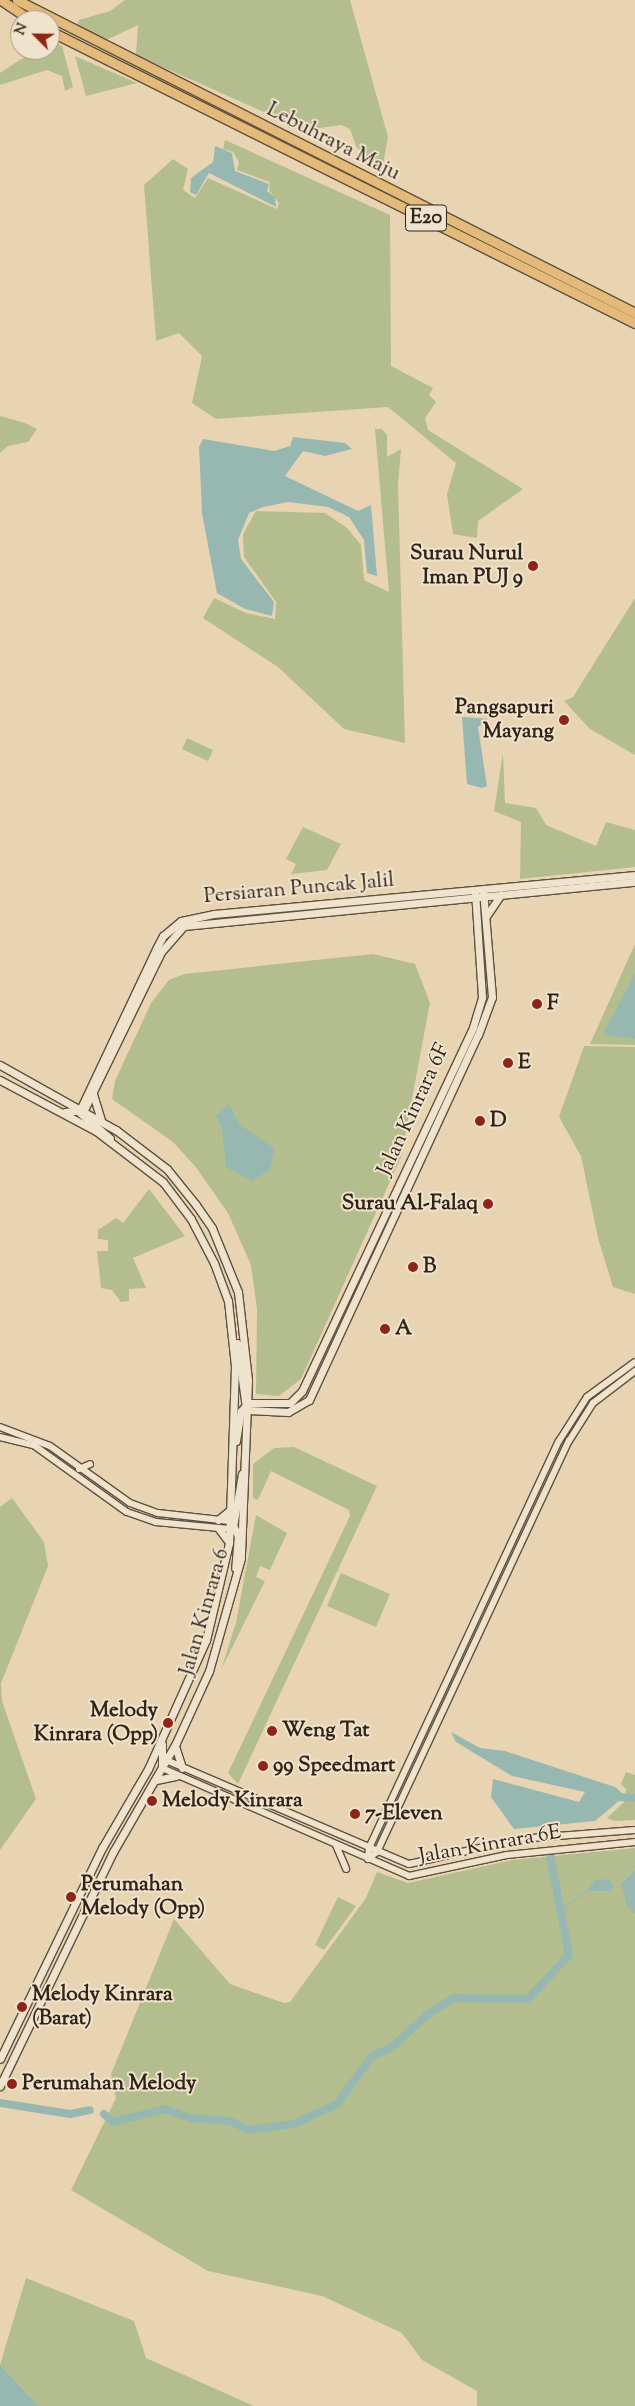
<!DOCTYPE html>
<style>
body{margin:0}
#map{position:relative;width:635px;height:2406px;overflow:hidden;background:#e8d4b3;font-family:"Sorts Mill Goudy",serif}
div>[style]{position:absolute}
.green>*{inset:0;background:#b4bd8e}
.water>*{inset:0;background:#97b8b0}
.stream>*{height:1px;margin:-0.5px;padding:0 0.5px;transform-origin:0.5px;border-radius:0.5px;background:#97b8b0}
.river>*{height:8px;margin:-4px;padding:0 4px;transform-origin:4px;border-radius:4px;background:#97b8b0}
.roads{filter:drop-shadow(1px 0 #5f503d) drop-shadow(-1px 0 #5f503d) drop-shadow(0 1px #5f503d) drop-shadow(0 -1px #5f503d)}
.tertiary>*{height:6px;margin:-3px;padding:0 3px;transform-origin:3px;border-radius:3px;background:#f0e3ce}
.secondary>*{height:7px;margin:-3.5px;padding:0 3.5px;transform-origin:3.5px;border-radius:3.5px;background:#f0e3ce}
.motorway>*{height:9px;margin:-4.5px;padding:0 4.5px;transform-origin:4.5px;border-radius:4.5px;background:#e4ba7a}
.dots>*{width:14px;height:14px;translate:-50% -50%;box-sizing:border-box;border:2px solid #f0e3ce;border-radius:50%}
span{translate:-50% -50%;white-space:nowrap;text-align:center;line-height:1.15;-webkit-text-stroke:4px #f0e3ce;paint-order:stroke}
.shield-label span{padding:1px 4px;background:#f0e3ce;border:1px solid;border-radius:4px;-webkit-text-stroke-width:0}
.shield-label{font-size:20px;color:#312416;font-weight:700}
.street-label{font-size:21px;color:#312416}
.poi-label{font-size:21px;color:#312416;font-weight:700}
.right{translate:-100% -50%;text-align:right}
.left{translate:0 -50%;text-align:left}
.north{position:absolute;left:10px;top:10px;width:50px;height:50px;box-sizing:border-box;background:#f0e3ce;border:1px solid #a49784;border-radius:50%;rotate:293deg;font-size:14px;font-weight:700;line-height:20px;text-align:center;color:#312416}
.north::after{content:'';display:block;margin:auto;width:18px;height:22px;background:#8f2418;clip-path:polygon(50% 0,100% 100%,50% 72%,0 100%)}
</style>
<div id="map">
<div class="green">
<div style="clip-path:polygon(125px 0,350px 0,388px 137px,382px 170px,373px 166px,356px 146px,350px 129px,341px 125px,313px 129px,300px 120px,284px 121px,136px 55px,138px 25px,102px 42px,76px 28px,79px 20px,110px 11px)"></div>
<div style="clip-path:polygon(50px 40px,62px 46px,73px 87px,65px 91px,62px 76px,47px 70px,0 85px,0 73px,35px 50px,50px 50px)"></div>
<div style="clip-path:polygon(75px 56px,137px 83px,86px 96px)"></div>
<div style="clip-path:polygon(225px 140px,390px 215px,391px 366px,433px 388px,429px 395px,436px 402px,425px 418px,428px 430px,523px 489px,478px 521px,477px 538px,453px 534px,447px 494px,456px 463px,388px 407px,216px 419px,192px 403px,202px 356px,179px 333px,156px 341px,144px 185px,173px 159px,188px 169px,183px 190px,195px 198px,208px 178px,277px 209px,279px 203px,269px 190px,270px 182px,237px 170px,239px 162px,233px 152px,223px 149px)"></div>
<div style="clip-path:polygon(0 416px,25px 423px,37px 429px,28px 442px,8px 446px,0 453px)"></div>
<div style="clip-path:polygon(375px 429px,382px 429px,387px 435px,387px 457px,401px 449px,398px 484px,405px 743px,344px 729px,278px 667px,203px 618px,214px 598px,246px 613px,275px 619px,276px 602px,244px 557px,243px 534px,256px 511px,325px 513px,347px 528px,361px 545px,364px 580px,389px 592px)"></div>
<div style="clip-path:polygon(635px 598px,635px 755px,590px 729px,564px 701px,573px 697px)"></div>
<div style="clip-path:polygon(187px 738px,213px 750px,208px 761px,182px 749px)"></div>
<div style="clip-path:polygon(503px 753px,505px 803px,536px 808px,546px 825px,596px 846px,606px 822px,635px 830px,635px 867px,520px 879px,521px 822px,494px 811px)"></div>
<div style="clip-path:polygon(303px 827px,341px 844px,327px 870px,291px 874px,296px 864px,286px 859px)"></div>
<div style="clip-path:polygon(635px 944px,635px 1045px,590px 1044px)"></div>
<div style="clip-path:polygon(373px 954px,415px 964px,430px 1003px,401px 1157px,301px 1379px,279px 1396px,256px 1394px,257px 1309px,251px 1265px,228px 1213px,195px 1166px,173px 1142px,112px 1099px,115px 1081px,151px 1003px,169px 980px,184px 974px)"></div>
<div style="clip-path:polygon(584px 1046px,635px 1047px,635px 1294px,613px 1287px,598px 1238px,581px 1156px,559px 1117px)"></div>
<div style="clip-path:polygon(149px 1189px,185px 1236px,133px 1258px,146px 1288px,129px 1289px,129px 1301px,121px 1302px,112px 1290px,101px 1288px,97px 1251px,108px 1251px,108px 1240px,98px 1239px,98px 1230px,116px 1218px,123px 1223px)"></div>
<div style="clip-path:polygon(294px 1447px,377px 1486px,238px 1784px,228px 1773px,350px 1516px,349px 1510px,271px 1471px,258px 1500px,253px 1498px,253px 1464px,274px 1448px)"></div>
<div style="clip-path:polygon(12px 1498px,44px 1542px,48px 1566px,1px 1683px,2px 1701px,36px 1799px,0 1850px,0 1507px)"></div>
<div style="clip-path:polygon(256px 1515px,287px 1533px,270px 1570px,260px 1566px,256px 1577px,265px 1581px,221px 1670px,236px 1623px)"></div>
<div style="clip-path:polygon(341px 1573px,390px 1594px,376px 1627px,327px 1606px)"></div>
<div style="clip-path:polygon(626px 1772px,635px 1775px,635px 1820px,615px 1821px,607px 1818px,625px 1801px,626px 1789px,621px 1784px)"></div>
<div style="clip-path:polygon(635px 1848px,635px 1870px,621px 1883px,635px 1914px,635px 2406px,477px 2406px,477px 2391px,422px 2360px,402px 2333px,322px 2296px,208px 2271px,71px 2190px,116px 2098px,111px 2074px,174px 1919px,230px 1984px,284px 2003px,290px 2002px,366px 1898px,377px 1872px,408px 1883px,512px 1860px)"></div>
<div style="clip-path:polygon(338px 1897px,356px 1906px,324px 1950px,315px 1945px)"></div>
<div style="clip-path:polygon(26px 2278px,134px 2321px,146px 2358px,254px 2406px,39px 2406px,0 2365px)"></div>
</div>
<div class="water">
<div style="clip-path:polygon(215px 146px,232px 153px,235px 171px,269px 184px,267px 191px,275px 197px,276px 207px,209px 173px,196px 195px,190px 192px,191px 178px,213px 162px)"></div>
<div style="clip-path:polygon(293px 437px,345px 443px,352px 449px,325px 456px,303px 451px,285px 476px,358px 511px,371px 505px,377px 576px,367px 573px,364px 540px,349px 517px,328px 507px,288px 502px,263px 507px,249px 513px,238px 540px,241px 559px,274px 602px,272px 616px,245px 609px,217px 593px,202px 513px,199px 447px,203px 439px,274px 451px,290px 446px)"></div>
<div style="clip-path:polygon(462px 717px,488px 719px,478px 727px,487px 786px,482px 788px,467px 784px)"></div>
<div style="clip-path:polygon(635px 974px,635px 1039px,607px 1035px,604px 1032px)"></div>
<div style="clip-path:polygon(229px 1104px,239px 1124px,275px 1149px,269px 1171px,251px 1181px,226px 1167px,222px 1129px,216px 1116px)"></div>
<div style="clip-path:polygon(451px 1732px,480px 1748px,505px 1751px,615px 1787px,625px 1796px,595px 1821px,514px 1829px,491px 1797px,493px 1779px,579px 1802px,585px 1792px,512px 1776px,456px 1742px)"></div>
<div style="clip-path:polygon(635px 1870px,635px 1914px,627px 1906px,621px 1883px)"></div>
<div style="clip-path:polygon(597px 1879px,610px 1880px,614px 1885px,611px 1891px,586px 1891px)"></div>
<div style="clip-path:polygon(0 2365px,39px 2406px,0 2406px)"></div>
</div>
<div class="stream">
<div style="left:561px;top:1909px;width:32px;rotate:-36deg"></div>
</div>
<div class="river">
<div style="left:617px;top:1797px;width:18px;rotate:3deg"></div>
<div style="left:0;top:2103px;width:71px;rotate:8.9deg"></div>
<div style="left:70px;top:2114px;width:20px;rotate:-11deg"></div>
<div style="left:104px;top:2114px;width:12px;rotate:42deg"></div>
<div style="left:113px;top:2122px;width:54px;rotate:-14deg"></div>
<div style="left:165px;top:2109px;width:27px;rotate:20deg"></div>
<div style="left:190px;top:2118px;width:41px;rotate:4.2deg"></div>
<div style="left:231px;top:2121px;width:19px;rotate:28deg"></div>
<div style="left:248px;top:2130px;width:46px;rotate:-7.4deg"></div>
<div style="left:294px;top:2124px;width:47px;rotate:-24.9deg"></div>
<div style="left:337px;top:2104px;width:59px;rotate:-53.9deg"></div>
<div style="left:372px;top:2056px;width:22px;rotate:-24deg"></div>
<div style="left:392px;top:2047px;width:49px;rotate:-42.5deg"></div>
<div style="left:428px;top:2014px;width:31px;rotate:-32deg"></div>
<div style="left:454px;top:1998px;width:74px;rotate:0.8deg"></div>
<div style="left:528px;top:1999px;width:60px;rotate:-47deg"></div>
<div style="left:569px;top:1955px;width:103px;rotate:-100.7deg"></div>
</div>
<div class="roads">
<div class="tertiary">
<div style="left:0;top:1427px;width:53px;rotate:20.8deg"></div>
<div style="left:50px;top:1446px;width:98px;rotate:35.5deg"></div>
<div style="left:130px;top:1503px;width:30px;rotate:20deg"></div>
<div style="left:158px;top:1513px;width:72px;rotate:6.3deg"></div>
<div style="left:0;top:1437px;width:36px;rotate:14deg"></div>
<div style="left:35px;top:1446px;width:113px;rotate:35.7deg"></div>
<div style="left:127px;top:1512px;width:31px;rotate:19deg"></div>
<div style="left:156px;top:1522px;width:74px;rotate:5.4deg"></div>
<div style="left:79px;top:1469px;width:12px;rotate:-24deg"></div>
<div style="left:166px;top:1760px;width:264px;rotate:23.2deg"></div>
<div style="left:409px;top:1864px;width:113px;rotate:-12.8deg"></div>
<div style="left:519px;top:1839px;width:116px;rotate:-4.4deg"></div>
<div style="left:162px;top:1768px;width:270px;rotate:23.6deg"></div>
<div style="left:409px;top:1876px;width:100px;rotate:-12.1deg"></div>
<div style="left:507px;top:1855px;width:129px;rotate:-5.8deg"></div>
<div style="left:336px;top:1845px;width:26px;rotate:67deg"></div>
<div style="left:368px;top:1859px;width:11px;rotate:-85deg"></div>
<div style="left:369px;top:1848px;width:449px;rotate:-65deg"></div>
<div style="left:559px;top:1441px;width:52px;rotate:-57.5deg"></div>
<div style="left:587px;top:1397px;width:59px;rotate:-36.1deg"></div>
<div style="left:368px;top:1859px;width:11px;rotate:-38deg"></div>
<div style="left:377px;top:1852px;width:454px;rotate:-65deg"></div>
<div style="left:569px;top:1441px;width:45px;rotate:-57.7deg"></div>
<div style="left:593px;top:1403px;width:53px;rotate:-37.3deg"></div>
</div>
<div class="secondary">
<div style="left:487px;top:915px;width:25px;rotate:-56deg"></div>
<div style="left:0;top:1065px;width:133px;rotate:29.3deg"></div>
<div style="left:116px;top:1130px;width:64px;rotate:37.4deg"></div>
<div style="left:167px;top:1169px;width:46px;rotate:51.1deg"></div>
<div style="left:196px;top:1205px;width:28px;rotate:55deg"></div>
<div style="left:212px;top:1228px;width:69px;rotate:67.9deg"></div>
<div style="left:238px;top:1292px;width:89px;rotate:83.5deg"></div>
<div style="left:248px;top:1380px;width:178px;rotate:92.3deg"></div>
<div style="left:241px;top:1558px;width:117px;rotate:105.8deg"></div>
<div style="left:209px;top:1671px;width:79px;rotate:114.6deg"></div>
<div style="left:176px;top:1743px;width:126px;rotate:120deg"></div>
<div style="left:113px;top:1852px;width:260px;rotate:115.8deg"></div>
<div style="left:0;top:1080px;width:109px;rotate:28deg"></div>
<div style="left:96px;top:1131px;width:84px;rotate:37.3deg"></div>
<div style="left:163px;top:1182px;width:46px;rotate:52.9deg"></div>
<div style="left:191px;top:1219px;width:50px;rotate:62.4deg"></div>
<div style="left:214px;top:1263px;width:40px;rotate:69.8deg"></div>
<div style="left:228px;top:1301px;width:65px;rotate:83.9deg"></div>
<div style="left:235px;top:1366px;width:177px;rotate:91.9deg"></div>
<div style="left:229px;top:1543px;width:100px;rotate:103.3deg"></div>
<div style="left:206px;top:1640px;width:141px;rotate:114.2deg"></div>
<div style="left:148px;top:1769px;width:91px;rotate:120.2deg"></div>
<div style="left:102px;top:1848px;width:234px;rotate:115.8deg"></div>
<div style="left:93px;top:1094px;width:27px;rotate:73deg"></div>
<div style="left:80px;top:1110px;width:178px;rotate:-64.7deg"></div>
<div style="left:156px;top:949px;width:15px;rotate:-62deg"></div>
<div style="left:163px;top:936px;width:23px;rotate:-40deg"></div>
<div style="left:181px;top:921px;width:34px;rotate:-12deg"></div>
<div style="left:214px;top:914px;width:423px;rotate:-5.3deg"></div>
<div style="left:65px;top:1112px;width:19px;rotate:-6deg"></div>
<div style="left:84px;top:1110px;width:176px;rotate:-64deg"></div>
<div style="left:161px;top:952px;width:35px;rotate:-49deg"></div>
<div style="left:184px;top:926px;width:453px;rotate:-5.6deg"></div>
<div style="left:80px;top:1113px;width:39px;rotate:40deg"></div>
<div style="left:237px;top:1343px;width:66px;rotate:82.1deg"></div>
<div style="left:248px;top:1410px;width:40px;rotate:2.9deg"></div>
<div style="left:288px;top:1412px;width:24px;rotate:-30deg"></div>
<div style="left:309px;top:1400px;width:402px;rotate:-65.2deg"></div>
<div style="left:478px;top:1035px;width:40px;rotate:-69.8deg"></div>
<div style="left:492px;top:997px;width:107px;rotate:-94.8deg"></div>
<div style="left:236px;top:1441px;width:30px;rotate:-81deg"></div>
<div style="left:241px;top:1411px;width:11px;rotate:-49deg"></div>
<div style="left:248px;top:1403px;width:42px"></div>
<div style="left:290px;top:1403px;width:17px;rotate:-45deg"></div>
<div style="left:302px;top:1391px;width:402px;rotate:-64.8deg"></div>
<div style="left:473px;top:1027px;width:31px;rotate:-73deg"></div>
<div style="left:482px;top:997px;width:105px;rotate:-93.8deg"></div>
<div style="left:218px;top:1520px;width:17px;rotate:-40deg"></div>
<div style="left:231px;top:1521px;width:17px;rotate:65deg"></div>
<div style="left:238px;top:1536px;width:32px;rotate:95deg"></div>
<div style="left:233px;top:1527px;width:54px;rotate:-80.4deg"></div>
<div style="left:219px;top:1529px;width:15px;rotate:53deg"></div>
<div style="left:175px;top:1746px;width:23px;rotate:72deg"></div>
<div style="left:162px;top:1768px;width:24px;rotate:-90deg"></div>
<div style="left:156px;top:1780px;width:20px;rotate:-11deg"></div>
</div>
<div class="motorway">
<div style="left:1px;top:0;width:36px;rotate:34deg"></div>
<div style="left:17px;top:0;width:693px;rotate:26.86deg"></div>
<div style="left:50px;top:31px;width:654px;rotate:26.53deg"></div>
</div>
</div>
<div class="dots">
<div style="left:533px;top:566px;background:#8f2418"></div>
<div style="left:564px;top:720px;background:#8f2418"></div>
<div style="left:537px;top:1004px;background:#8f2418"></div>
<div style="left:508px;top:1063px;background:#8f2418"></div>
<div style="left:480px;top:1121px;background:#8f2418"></div>
<div style="left:488px;top:1204px;background:#8f2418"></div>
<div style="left:413px;top:1267px;background:#8f2418"></div>
<div style="left:385px;top:1329px;background:#8f2418"></div>
<div style="left:168px;top:1723px;background:#8f2418"></div>
<div style="left:272px;top:1731px;background:#8f2418"></div>
<div style="left:263px;top:1766px;background:#8f2418"></div>
<div style="left:152px;top:1801px;background:#8f2418"></div>
<div style="left:355px;top:1814px;background:#8f2418"></div>
<div style="left:71px;top:1897px;background:#8f2418"></div>
<div style="left:22px;top:2007px;background:#8f2418"></div>
<div style="left:12px;top:2084px;background:#8f2418"></div>
</div>
<div class="shield-label">
<span style="left:426px;top:218px">E20</span>
</div>
<div class="street-label">
<span style="left:333px;top:142px;rotate:27deg">Lebuhraya Maju</span>
<span style="left:299px;top:889px;rotate:-5deg">Persiaran Puncak Jalil</span>
<span style="left:414px;top:1110px;rotate:-65deg">Jalan Kinrara 6F</span>
<span style="left:205px;top:1612px;rotate:-74deg">Jalan Kinrara 6</span>
<span style="left:490px;top:1845px;rotate:-10deg">Jalan Kinrara 6E</span>
</div>
<div class="poi-label">
<span class="right" style="left:523px;top:566px">Surau Nurul<br>Iman PUJ 9</span>
<span class="right" style="left:554px;top:720px">Pangsapuri<br>Mayang</span>
<span class="left" style="left:547px;top:1004px">F</span>
<span class="left" style="left:518px;top:1063px">E</span>
<span class="left" style="left:490px;top:1121px">D</span>
<span class="right" style="left:478px;top:1204px">Surau Al-Falaq</span>
<span class="left" style="left:423px;top:1267px">B</span>
<span class="left" style="left:395px;top:1329px">A</span>
<span class="right" style="left:158px;top:1723px">Melody<br>Kinrara (Opp)</span>
<span class="left" style="left:282px;top:1731px">Weng Tat</span>
<span class="left" style="left:273px;top:1766px">99 Speedmart</span>
<span class="left" style="left:162px;top:1801px">Melody Kinrara</span>
<span class="left" style="left:365px;top:1814px">7-Eleven</span>
<span class="left" style="left:81px;top:1897px">Perumahan<br>Melody (Opp)</span>
<span class="left" style="left:32px;top:2007px">Melody Kinrara<br>(Barat)</span>
<span class="left" style="left:22px;top:2084px">Perumahan Melody</span>
</div>
<div class="north">N</div>
</div>
